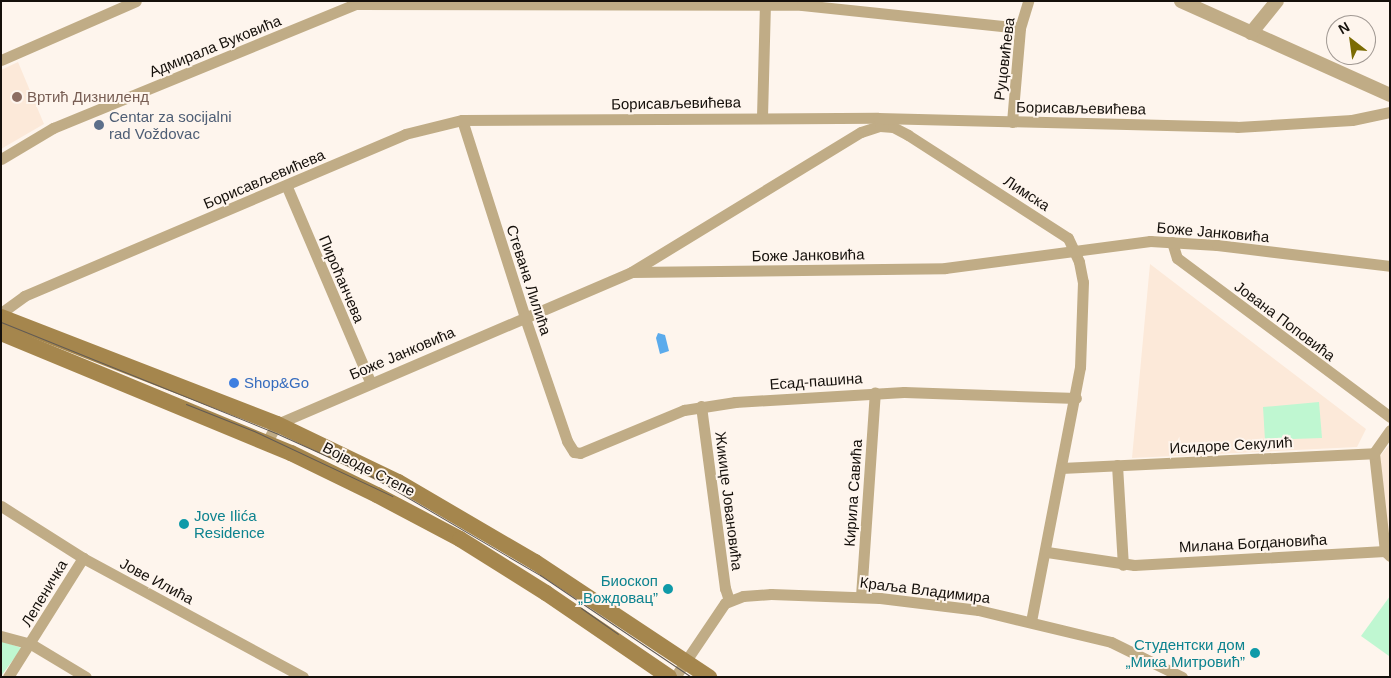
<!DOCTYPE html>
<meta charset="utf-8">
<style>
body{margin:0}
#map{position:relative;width:1391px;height:678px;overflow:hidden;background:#fef5ed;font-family:Helvetica,sans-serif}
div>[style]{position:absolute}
.education>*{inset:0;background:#fce9d9}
.green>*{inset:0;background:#bff7d1}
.water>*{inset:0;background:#5babec}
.minor>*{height:11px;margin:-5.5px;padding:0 5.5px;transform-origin:5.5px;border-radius:5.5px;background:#c0ac86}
.tertiary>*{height:14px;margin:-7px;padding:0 7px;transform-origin:7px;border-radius:7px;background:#c0ac86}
.secondary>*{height:16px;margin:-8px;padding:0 8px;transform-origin:8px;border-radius:8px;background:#a5864d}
.tram>*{height:1px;margin:-0.5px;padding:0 0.5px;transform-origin:0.5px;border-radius:0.5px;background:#615a54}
.dots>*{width:14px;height:14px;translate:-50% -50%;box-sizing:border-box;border:2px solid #fef5ed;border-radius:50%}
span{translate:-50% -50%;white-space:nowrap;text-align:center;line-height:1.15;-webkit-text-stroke:4px #fef5ed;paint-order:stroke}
.street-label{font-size:15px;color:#15100b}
.education-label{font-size:15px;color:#785e54}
.left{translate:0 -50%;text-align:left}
.service-label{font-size:15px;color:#4e5e75}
.shop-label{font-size:15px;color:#366cbe}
.culture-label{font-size:15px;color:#0d838f}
.right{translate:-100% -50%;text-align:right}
.frame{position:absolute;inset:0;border:2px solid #15100b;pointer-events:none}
.north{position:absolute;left:1326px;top:15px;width:50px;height:50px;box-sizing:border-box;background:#fef5ed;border:1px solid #a19993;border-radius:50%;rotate:330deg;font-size:14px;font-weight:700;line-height:20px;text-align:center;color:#15100b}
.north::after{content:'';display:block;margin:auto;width:18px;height:22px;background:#7b6b03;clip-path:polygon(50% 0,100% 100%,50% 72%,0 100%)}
</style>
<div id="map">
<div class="education">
<div style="clip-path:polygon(18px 62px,44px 124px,1px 149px,1px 70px)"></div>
<div style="clip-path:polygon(1150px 264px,1366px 429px,1357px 447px,1132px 458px)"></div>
<div style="clip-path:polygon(1390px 444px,1390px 550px,1380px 456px)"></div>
</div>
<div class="green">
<div style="clip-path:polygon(1319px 402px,1322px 438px,1265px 440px,1263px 407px)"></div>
<div style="clip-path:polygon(1390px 596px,1390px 655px,1389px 656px,1361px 636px)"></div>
<div style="clip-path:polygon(1px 641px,22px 648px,1px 676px)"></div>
</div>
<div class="water">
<div style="clip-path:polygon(658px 333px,665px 335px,669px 351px,660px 354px,656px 338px)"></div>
</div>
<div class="minor">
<div style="left:1px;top:60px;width:147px;rotate:-23.6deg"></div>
<div style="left:762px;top:117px;width:116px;rotate:-88.5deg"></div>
<div style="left:462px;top:120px;width:208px;rotate:72.3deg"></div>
<div style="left:525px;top:318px;width:130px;rotate:71.1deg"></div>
<div style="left:567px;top:441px;width:13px;rotate:58deg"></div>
<div style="left:574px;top:452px;width:6px;rotate:9deg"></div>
<div style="left:580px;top:453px;width:113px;rotate:-22.5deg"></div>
<div style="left:684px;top:410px;width:52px;rotate:-8.9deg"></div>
<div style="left:735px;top:402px;width:169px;rotate:-3.4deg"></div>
<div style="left:904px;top:392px;width:172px;rotate:2deg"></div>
<div style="left:1012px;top:122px;width:94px;rotate:-85.1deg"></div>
<div style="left:1020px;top:28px;width:28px;rotate:-73deg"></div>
<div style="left:1px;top:159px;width:61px;rotate:-30.8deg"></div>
<div style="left:53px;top:128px;width:326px;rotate:-22.3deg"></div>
<div style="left:355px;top:4px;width:447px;rotate:0.1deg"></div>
<div style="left:802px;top:5px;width:219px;rotate:6deg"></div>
<div style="left:287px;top:187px;width:212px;rotate:66.9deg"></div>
<div style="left:1172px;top:242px;width:17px;rotate:73deg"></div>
<div style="left:1177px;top:258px;width:266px;rotate:36.7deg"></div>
<div style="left:633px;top:271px;width:267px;rotate:-31.4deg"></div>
<div style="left:861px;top:132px;width:20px;rotate:-18deg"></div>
<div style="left:880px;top:126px;width:13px;rotate:4deg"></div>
<div style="left:893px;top:127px;width:17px;rotate:28deg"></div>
<div style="left:908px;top:135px;width:190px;rotate:32.8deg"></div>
<div style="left:1068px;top:238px;width:26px;rotate:65deg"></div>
<div style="left:1079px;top:262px;width:20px;rotate:79deg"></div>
<div style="left:1083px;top:282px;width:85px;rotate:92deg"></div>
<div style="left:1080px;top:367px;width:259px;rotate:100.9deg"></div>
<div style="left:1px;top:313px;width:29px;rotate:-36deg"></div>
<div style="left:24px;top:296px;width:414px;rotate:-23deg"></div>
<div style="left:405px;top:134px;width:59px;rotate:-13.8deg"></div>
<div style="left:462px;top:120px;width:416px;rotate:-0.3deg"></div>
<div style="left:878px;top:118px;width:359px;rotate:1.4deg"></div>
<div style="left:1237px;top:127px;width:115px;rotate:-3.5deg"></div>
<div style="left:1352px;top:120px;width:39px;rotate:-12deg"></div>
<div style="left:701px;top:406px;width:184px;rotate:82.5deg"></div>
<div style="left:725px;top:588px;width:13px;rotate:72deg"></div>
<div style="left:266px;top:443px;width:22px;rotate:-60deg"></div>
<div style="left:277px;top:424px;width:385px;rotate:-23.2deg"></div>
<div style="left:631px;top:272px;width:314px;rotate:-0.7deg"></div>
<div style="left:945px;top:268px;width:207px;rotate:-7.5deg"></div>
<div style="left:1150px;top:241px;width:67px;rotate:3.4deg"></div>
<div style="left:1217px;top:245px;width:174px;rotate:6.9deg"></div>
<div style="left:1374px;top:453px;width:99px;rotate:83.6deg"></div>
<div style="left:1385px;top:551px;width:7px;rotate:45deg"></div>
<div style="left:1374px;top:453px;width:28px;rotate:-55deg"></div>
<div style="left:1117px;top:465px;width:100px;rotate:86.6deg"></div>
<div style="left:1061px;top:468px;width:313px;rotate:-2.7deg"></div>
<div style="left:1px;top:506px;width:97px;rotate:32.4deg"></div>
<div style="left:83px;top:558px;width:250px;rotate:28.4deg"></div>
<div style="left:1047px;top:552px;width:88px;rotate:8.5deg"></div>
<div style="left:1134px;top:565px;width:251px;rotate:-3.2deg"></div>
<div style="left:861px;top:596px;width:204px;rotate:-86.1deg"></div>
<div style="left:1px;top:636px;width:31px;rotate:15deg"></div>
<div style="left:31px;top:644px;width:64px;rotate:31deg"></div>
<div style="left:8px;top:677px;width:141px;rotate:-57.8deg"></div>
<div style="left:675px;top:677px;width:89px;rotate:-56deg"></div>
<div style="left:725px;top:603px;width:19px;rotate:-21deg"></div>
<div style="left:743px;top:596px;width:28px;rotate:-4deg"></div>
<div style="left:771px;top:594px;width:109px;rotate:2.1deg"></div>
<div style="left:880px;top:598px;width:99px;rotate:7deg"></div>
<div style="left:978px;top:610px;width:137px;rotate:13.5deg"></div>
<div style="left:1111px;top:642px;width:79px;rotate:26.2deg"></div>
</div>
<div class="tertiary">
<div style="left:1181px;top:1px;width:229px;rotate:24.2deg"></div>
<div style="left:1251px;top:33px;width:41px;rotate:-50.9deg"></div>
</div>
<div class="secondary">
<div style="left:1px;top:317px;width:296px;rotate:21.2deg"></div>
<div style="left:277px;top:424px;width:134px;rotate:25.6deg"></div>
<div style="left:398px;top:482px;width:159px;rotate:30.3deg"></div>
<div style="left:535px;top:562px;width:209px;rotate:33.5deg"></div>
<div style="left:1px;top:333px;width:314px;rotate:22.5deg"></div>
<div style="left:291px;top:453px;width:96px;rotate:26deg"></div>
<div style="left:377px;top:495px;width:94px;rotate:27.9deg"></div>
<div style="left:460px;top:539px;width:102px;rotate:32.1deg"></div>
<div style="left:546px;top:593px;width:149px;rotate:34.3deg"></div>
</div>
<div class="tram">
<div style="left:1px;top:322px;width:299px;rotate:22deg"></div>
<div style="left:278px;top:434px;width:102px;rotate:24.3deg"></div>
<div style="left:371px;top:476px;width:196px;rotate:30.4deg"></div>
<div style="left:540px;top:575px;width:182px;rotate:34deg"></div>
<div style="left:186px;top:404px;width:73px;rotate:21.7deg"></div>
<div style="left:254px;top:431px;width:153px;rotate:25.2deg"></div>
<div style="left:581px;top:608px;width:45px;rotate:35.1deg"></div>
</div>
<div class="dots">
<div style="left:17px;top:97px;background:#8d6e63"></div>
<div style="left:99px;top:125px;background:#5c6f8a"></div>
<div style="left:234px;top:383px;background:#3f7fe0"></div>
<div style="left:184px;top:524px;background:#0f9aa8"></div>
<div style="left:668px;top:589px;background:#0f9aa8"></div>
<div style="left:1255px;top:653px;background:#0f9aa8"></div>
</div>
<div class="street-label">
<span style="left:215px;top:46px;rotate:-22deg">Адмирала Вуковића</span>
<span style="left:1004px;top:59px;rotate:-83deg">Руцовићева</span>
<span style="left:676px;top:103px;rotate:-1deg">Борисављевићева</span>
<span style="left:1081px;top:108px;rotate:1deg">Борисављевићева</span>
<span style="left:264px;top:179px;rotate:-23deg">Борисављевићева</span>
<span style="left:1027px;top:193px;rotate:33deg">Лимска</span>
<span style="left:1213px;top:232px;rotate:5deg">Боже Јанковића</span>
<span style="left:808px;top:255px;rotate:-1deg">Боже Јанковића</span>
<span style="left:342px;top:279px;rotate:67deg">Пироћанчева</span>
<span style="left:529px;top:280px;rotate:72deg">Стевана Лилића</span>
<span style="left:1285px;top:321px;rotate:37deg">Јована Поповића</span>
<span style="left:402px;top:353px;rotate:-23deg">Боже Јанковића</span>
<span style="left:816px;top:381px;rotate:-4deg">Есад-пашина</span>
<span style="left:1231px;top:445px;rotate:-3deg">Исидоре Секулић</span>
<span style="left:369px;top:469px;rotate:27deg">Војводе Степе</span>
<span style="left:853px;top:493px;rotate:-86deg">Кирила Савића</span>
<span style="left:729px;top:501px;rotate:83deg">Жикице Јовановића</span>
<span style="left:1253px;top:543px;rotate:-3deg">Милана Богдановића</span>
<span style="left:157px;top:581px;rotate:28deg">Јове Илића</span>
<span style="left:925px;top:590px;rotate:7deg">Краља Владимира</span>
<span style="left:44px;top:593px;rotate:-59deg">Лепеничка</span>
</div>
<div class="education-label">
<span class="left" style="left:27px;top:97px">Вртић Дизниленд</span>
</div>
<div class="service-label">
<span class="left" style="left:109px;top:125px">Centar za socijalni<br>rad Voždovac</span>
</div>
<div class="shop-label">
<span class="left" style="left:244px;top:383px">Shop&amp;Go</span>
</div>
<div class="culture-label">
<span class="left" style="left:194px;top:524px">Jove Ilića<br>Residence</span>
<span class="right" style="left:658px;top:589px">Биоскоп<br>„Вождовац”</span>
<span class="right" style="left:1245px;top:653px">Студентски дом<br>„Мика Митровић”</span>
</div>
<div class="frame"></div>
<div class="north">N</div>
</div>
